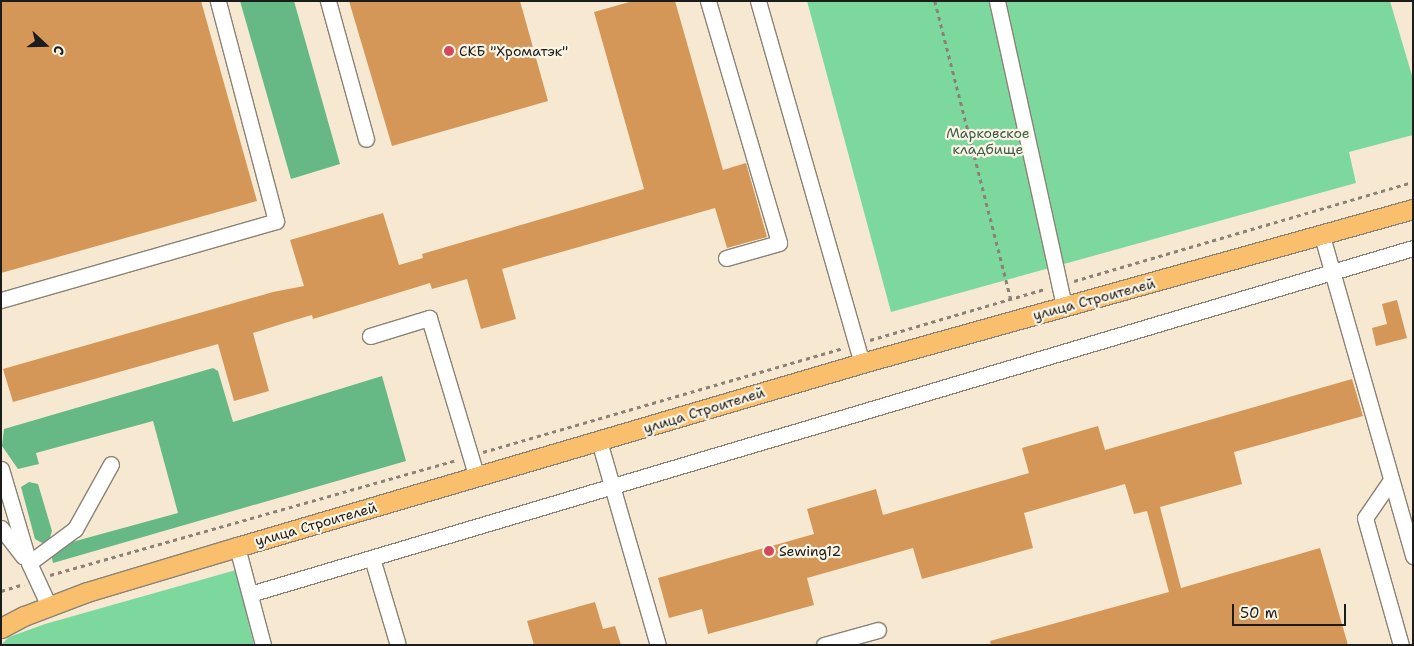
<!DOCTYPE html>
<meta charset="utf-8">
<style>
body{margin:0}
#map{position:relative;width:1414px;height:646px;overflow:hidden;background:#f7e9d1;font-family:"Shantell Sans",sans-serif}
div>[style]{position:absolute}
.green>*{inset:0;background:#7dd89e}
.forest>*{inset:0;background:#66b885}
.building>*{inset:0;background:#d49757}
.path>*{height:2.5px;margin-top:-1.25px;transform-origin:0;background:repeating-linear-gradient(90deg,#8a8276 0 4px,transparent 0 8px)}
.roads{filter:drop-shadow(1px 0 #8a8276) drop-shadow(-1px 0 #8a8276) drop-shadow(0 1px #8a8276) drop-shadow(0 -1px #8a8276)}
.minor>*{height:15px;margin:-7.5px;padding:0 7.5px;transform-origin:7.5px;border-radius:7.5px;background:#fff}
.major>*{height:19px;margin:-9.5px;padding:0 9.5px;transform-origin:9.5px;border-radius:9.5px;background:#f9bf6d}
.dots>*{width:14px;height:14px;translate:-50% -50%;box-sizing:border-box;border:2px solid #fcf5e5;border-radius:50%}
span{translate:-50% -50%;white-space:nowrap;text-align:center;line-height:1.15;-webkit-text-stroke:4.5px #fcf5e5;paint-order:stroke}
.poi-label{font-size:14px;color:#1c1c1c}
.left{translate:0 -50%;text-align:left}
.park-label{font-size:14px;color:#3e5e4a}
.street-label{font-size:14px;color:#1c1c1c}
.frame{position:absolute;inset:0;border:2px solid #1c1c1c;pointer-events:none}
.north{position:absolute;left:20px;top:20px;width:50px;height:50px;-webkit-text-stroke:4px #fcf5e5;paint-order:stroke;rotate:111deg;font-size:14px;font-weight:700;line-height:20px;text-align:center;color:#1c1c1c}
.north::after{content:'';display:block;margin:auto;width:18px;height:22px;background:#1c1c1c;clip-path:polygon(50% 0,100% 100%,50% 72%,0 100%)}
.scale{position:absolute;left:1232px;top:604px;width:114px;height:22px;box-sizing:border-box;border:2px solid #1c1c1c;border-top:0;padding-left:6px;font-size:15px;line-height:18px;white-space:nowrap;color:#1c1c1c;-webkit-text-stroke:4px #fcf5e5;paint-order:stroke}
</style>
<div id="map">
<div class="green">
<div style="clip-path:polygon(807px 1px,1390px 1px,1413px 79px,1413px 135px,1349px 152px,1356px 183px,891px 312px)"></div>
<div style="clip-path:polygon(236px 570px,254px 645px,1px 645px,9px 637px,45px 624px)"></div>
</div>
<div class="forest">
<div style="clip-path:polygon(240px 1px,294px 1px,340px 164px,291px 179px)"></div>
<div style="clip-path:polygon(213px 368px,218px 371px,233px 422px,382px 376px,406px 461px,53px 563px,51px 554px,61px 545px,178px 513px,153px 421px,36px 453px,39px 464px,18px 469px,2px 446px,4px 429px)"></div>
<div style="clip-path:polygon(29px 482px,38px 484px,52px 531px,49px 541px,42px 543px,35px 539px,21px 487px)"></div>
</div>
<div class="building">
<div style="clip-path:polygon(1px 1px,201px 1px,257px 201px,1px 273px)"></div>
<div style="clip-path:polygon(349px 1px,520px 1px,548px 101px,392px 146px)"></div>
<div style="clip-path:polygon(633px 1px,675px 1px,723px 170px,746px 163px,767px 237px,727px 248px,715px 208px,502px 269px,516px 319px,481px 329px,467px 279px,432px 289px,430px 283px,313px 319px,312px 315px,288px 322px,253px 333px,269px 391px,234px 401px,218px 344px,13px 402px,3px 369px,273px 292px,304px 286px,290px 240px,383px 213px,399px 265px,423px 258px,422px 254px,644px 189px,594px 12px)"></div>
<div style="clip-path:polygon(1397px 300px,1407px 338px,1376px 346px,1372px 328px,1387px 324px,1382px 304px)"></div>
<div style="clip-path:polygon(1352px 379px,1363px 416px,1234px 452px,1242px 484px,1160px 507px,1181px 588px,1320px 548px,1348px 645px,991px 645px,990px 641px,1169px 592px,1147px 511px,1134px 514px,1125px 484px,1024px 513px,1033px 548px,922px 579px,913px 548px,807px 578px,814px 605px,708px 634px,702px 609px,669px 618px,658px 578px,814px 534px,807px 509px,876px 489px,883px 515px,1029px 473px,1022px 448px,1098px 426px,1105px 450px)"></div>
<div style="clip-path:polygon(595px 602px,603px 629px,615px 626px,621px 645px,534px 645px,527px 621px)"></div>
</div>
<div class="path">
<div style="left:935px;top:1px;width:308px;rotate:75.7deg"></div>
<div style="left:1074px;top:281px;width:353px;rotate:-16.3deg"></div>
<div style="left:870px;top:340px;width:181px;rotate:-16.3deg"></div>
<div style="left:483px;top:452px;width:375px;rotate:-16.1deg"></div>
<div style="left:50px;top:575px;width:422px;rotate:-15.8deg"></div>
<div style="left:1px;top:591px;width:24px;rotate:-17deg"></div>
</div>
<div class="roads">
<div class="minor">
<div style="left:328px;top:1px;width:143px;rotate:74.6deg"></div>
<div style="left:708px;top:1px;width:252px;rotate:73.6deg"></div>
<div style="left:779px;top:243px;width:55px;rotate:164.2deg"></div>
<div style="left:758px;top:1px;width:377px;rotate:74deg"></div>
<div style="left:997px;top:1px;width:313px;rotate:77.6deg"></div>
<div style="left:1322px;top:236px;width:333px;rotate:74.1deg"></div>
<div style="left:1px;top:300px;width:286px;rotate:-16deg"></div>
<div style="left:276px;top:221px;width:228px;rotate:-104.8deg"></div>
<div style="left:370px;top:336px;width:62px;rotate:-17deg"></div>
<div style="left:429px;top:318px;width:167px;rotate:73.3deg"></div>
<div style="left:599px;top:441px;width:212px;rotate:73.9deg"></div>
<div style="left:1px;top:469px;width:98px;rotate:73.4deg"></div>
<div style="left:29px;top:563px;width:47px;rotate:65.1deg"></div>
<div style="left:1391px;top:480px;width:46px;rotate:124.4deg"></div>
<div style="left:1365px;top:518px;width:132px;rotate:74.2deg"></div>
<div style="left:1px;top:528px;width:36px;rotate:52deg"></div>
<div style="left:237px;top:547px;width:101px;rotate:75.1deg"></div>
<div style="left:372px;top:558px;width:88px;rotate:73.4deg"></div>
<div style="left:29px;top:563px;width:57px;rotate:-36.5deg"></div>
<div style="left:75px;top:529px;width:74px;rotate:-61deg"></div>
<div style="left:250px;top:594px;width:1213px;rotate:-16.57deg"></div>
<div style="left:824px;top:645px;width:56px;rotate:-15.5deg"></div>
</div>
<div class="major">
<div style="left:1px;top:628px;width:26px;rotate:-28deg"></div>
<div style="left:24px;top:616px;width:67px;rotate:-20.9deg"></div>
<div style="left:87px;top:592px;width:157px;rotate:-16.7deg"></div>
<div style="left:237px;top:547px;width:652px;rotate:-16.4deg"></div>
<div style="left:862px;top:363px;width:572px;rotate:-15.62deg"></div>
</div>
</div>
<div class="dots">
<div style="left:449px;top:51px;background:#d1495b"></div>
<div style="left:769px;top:551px;background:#d1495b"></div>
</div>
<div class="poi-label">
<span class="left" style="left:459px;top:51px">СКБ "Хроматэк"</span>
<span class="left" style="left:779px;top:551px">Sewing12</span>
</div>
<div class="park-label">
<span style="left:988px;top:141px">Марковское<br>кладбище</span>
</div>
<div class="street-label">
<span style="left:1094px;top:299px;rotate:-15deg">улица Строителей</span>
<span style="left:704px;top:410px;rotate:-17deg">улица Строителей</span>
<span style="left:316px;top:524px;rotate:-16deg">улица Строителей</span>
</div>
<div class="frame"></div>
<div class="north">С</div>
<div class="scale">50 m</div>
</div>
